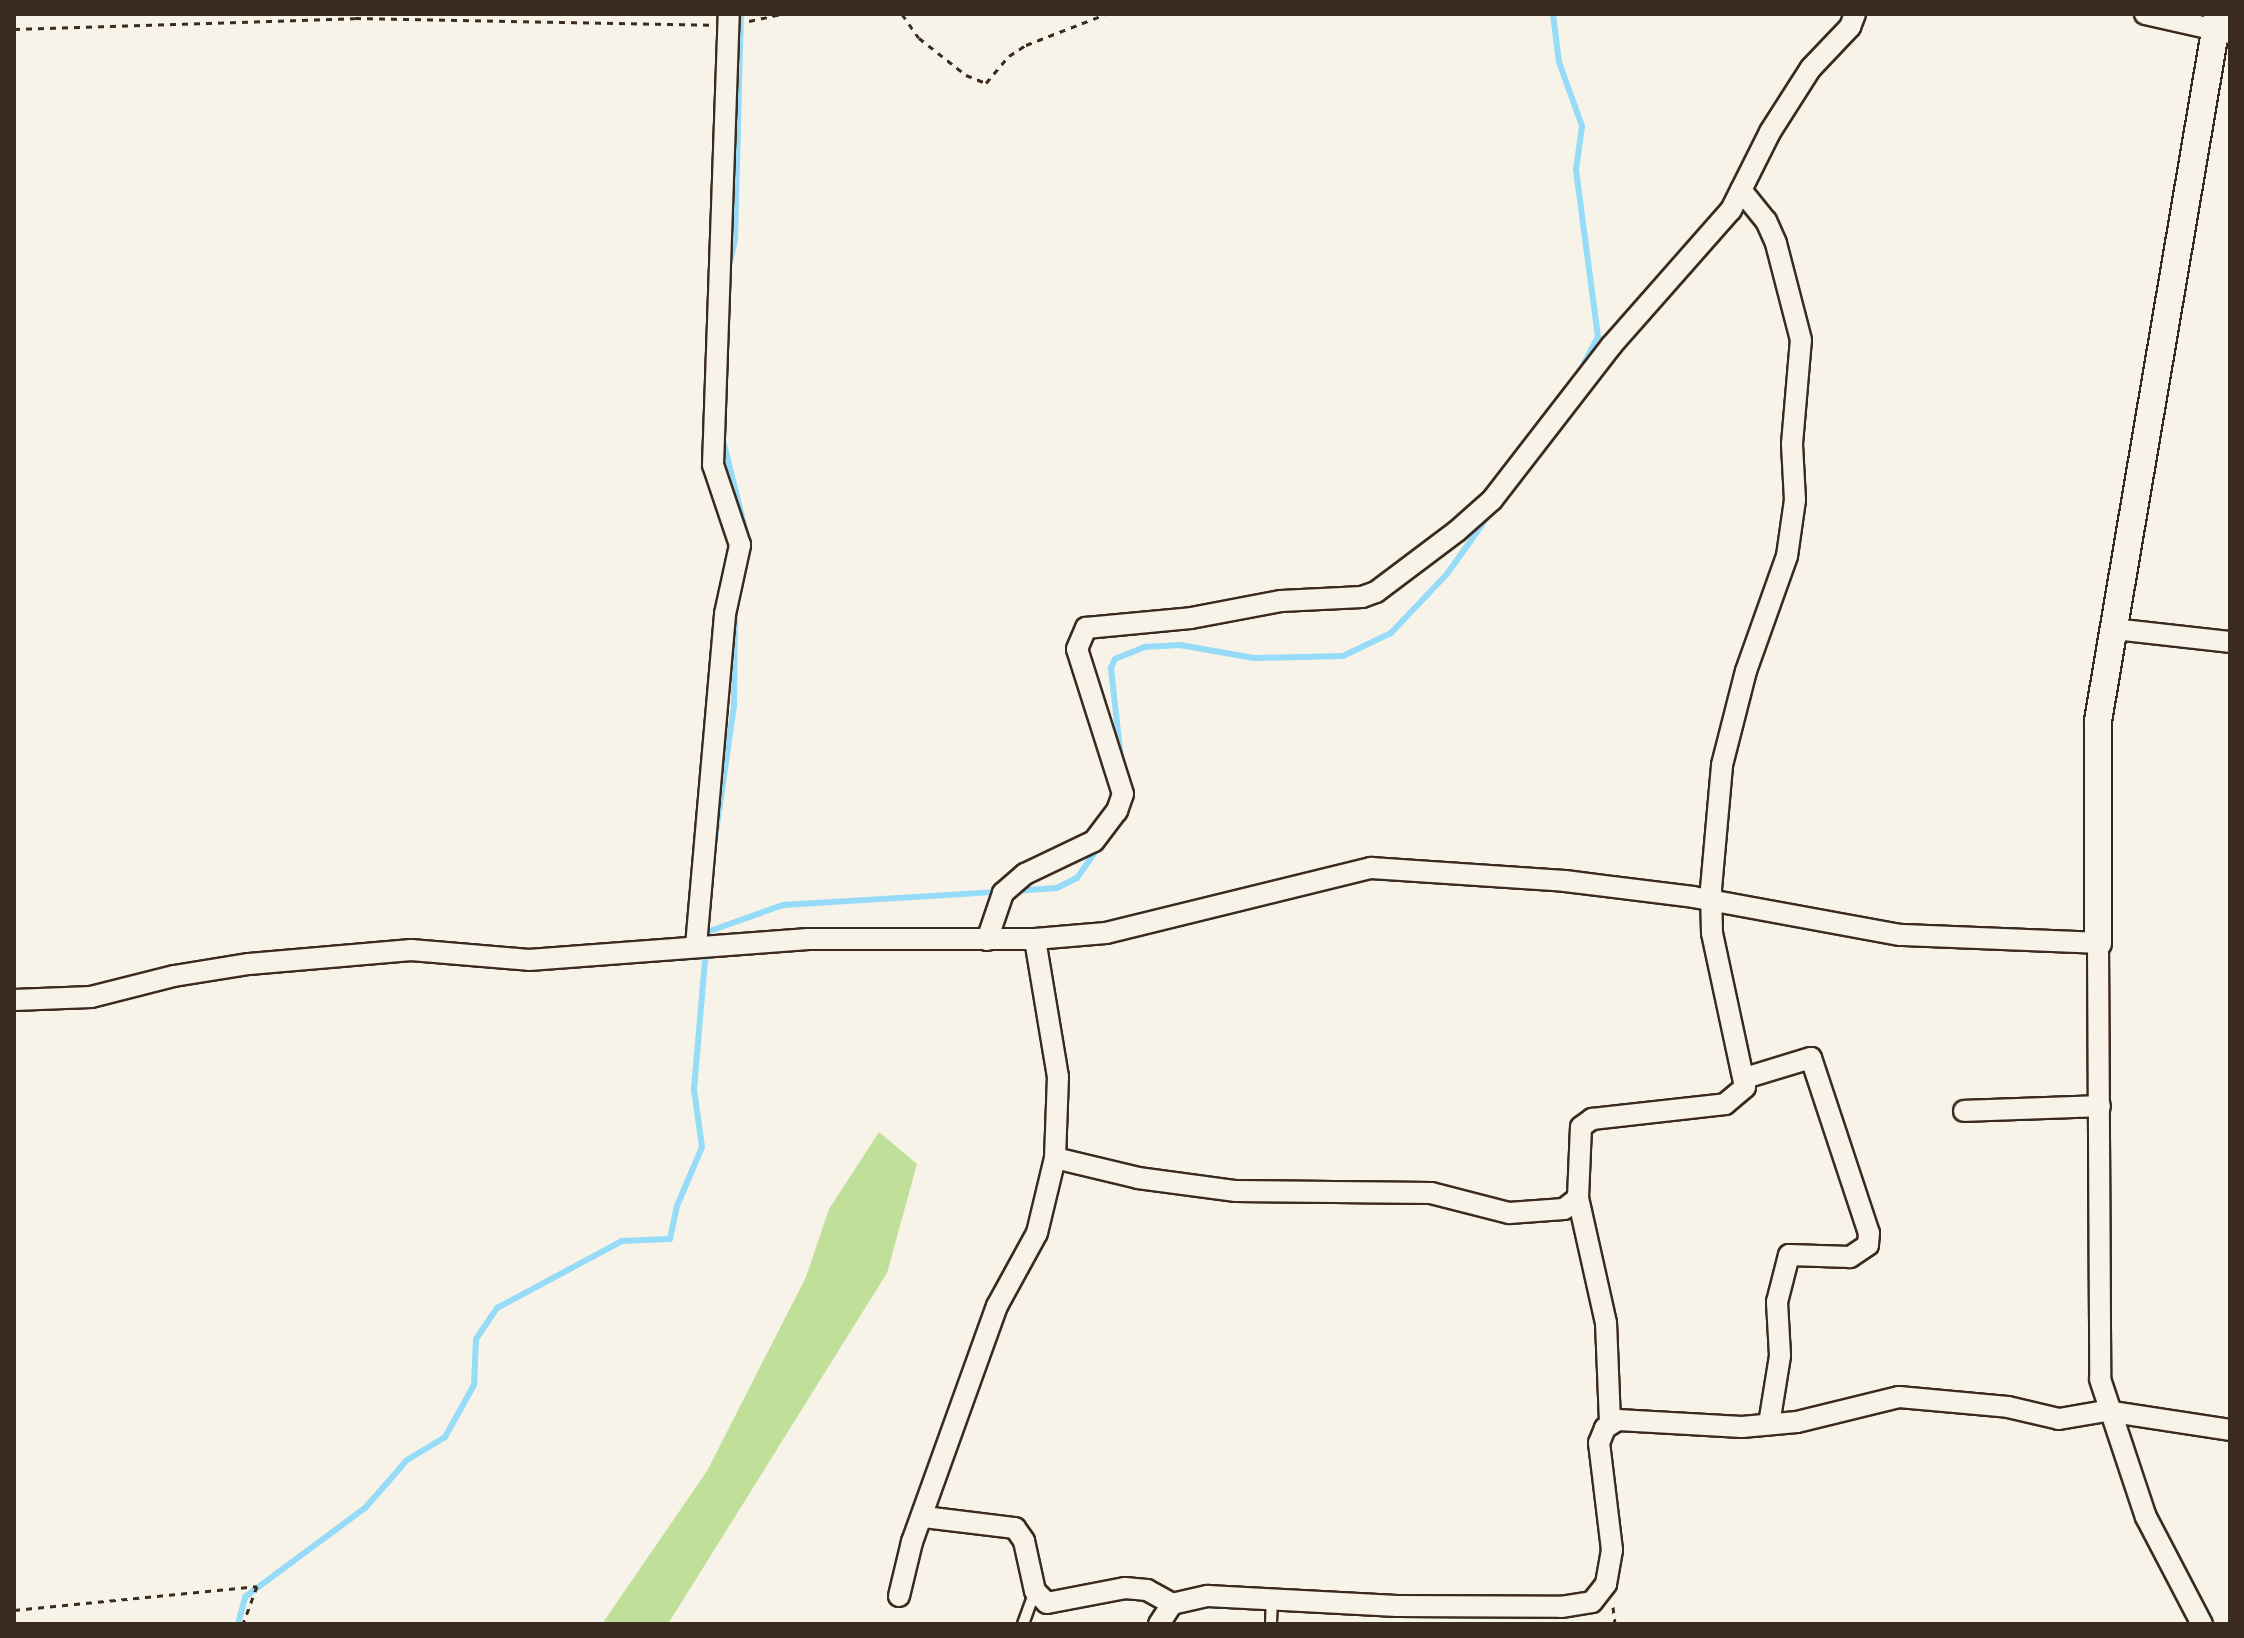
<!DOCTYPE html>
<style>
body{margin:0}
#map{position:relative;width:2244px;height:1638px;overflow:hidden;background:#f7f3e8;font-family:"Indie Flower",sans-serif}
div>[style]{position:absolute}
.green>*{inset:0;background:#c0e099}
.stream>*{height:6px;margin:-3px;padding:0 3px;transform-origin:3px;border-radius:3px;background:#96dbf8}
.path>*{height:3px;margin-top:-1.5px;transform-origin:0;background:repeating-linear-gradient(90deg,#3b2a1e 0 6px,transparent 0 12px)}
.roads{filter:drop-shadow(2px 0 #3b2a1e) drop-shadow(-2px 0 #3b2a1e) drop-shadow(0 2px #3b2a1e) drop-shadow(0 -2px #3b2a1e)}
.service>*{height:10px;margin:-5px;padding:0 5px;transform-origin:5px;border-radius:5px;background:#f7f3e8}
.minor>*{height:20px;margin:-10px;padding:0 10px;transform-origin:10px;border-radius:10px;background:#f7f3e8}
.tertiary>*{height:26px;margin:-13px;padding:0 13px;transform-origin:13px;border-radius:13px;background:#f7f3e8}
span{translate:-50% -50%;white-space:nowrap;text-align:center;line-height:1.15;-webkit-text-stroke:6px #f7f3e8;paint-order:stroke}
.frame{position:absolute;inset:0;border:16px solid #3b2a1e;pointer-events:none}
</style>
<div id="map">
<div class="green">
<div style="clip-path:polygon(879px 1132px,917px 1164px,887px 1273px,668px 1624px,602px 1624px,707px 1471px,806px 1277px,829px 1209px)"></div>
</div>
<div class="stream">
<div style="left:1553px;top:14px;width:48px;rotate:82.9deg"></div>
<div style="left:1559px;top:62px;width:68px;rotate:70.2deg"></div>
<div style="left:1582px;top:126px;width:44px;rotate:97.8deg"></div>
<div style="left:1576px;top:170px;width:168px;rotate:82.5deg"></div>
<div style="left:1598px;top:337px;width:38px;rotate:118deg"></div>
<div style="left:729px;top:266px;width:28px;rotate:-77deg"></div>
<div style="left:735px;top:239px;width:225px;rotate:-88.5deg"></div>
<div style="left:726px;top:356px;width:84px;rotate:92deg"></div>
<div style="left:723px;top:440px;width:104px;rotate:76.1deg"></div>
<div style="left:1121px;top:759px;width:92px;rotate:-96.3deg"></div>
<div style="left:1111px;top:668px;width:10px;rotate:-66deg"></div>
<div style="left:1115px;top:659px;width:31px;rotate:-22deg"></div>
<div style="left:1144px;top:647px;width:36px;rotate:-3deg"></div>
<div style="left:1180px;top:645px;width:75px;rotate:10deg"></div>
<div style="left:1254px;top:658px;width:89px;rotate:-1.3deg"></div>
<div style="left:1343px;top:656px;width:53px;rotate:-25.6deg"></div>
<div style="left:1391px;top:633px;width:81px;rotate:-46.5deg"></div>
<div style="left:1447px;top:574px;width:76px;rotate:-54.6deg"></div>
<div style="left:714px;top:846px;width:142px;rotate:-81.9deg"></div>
<div style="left:734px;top:705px;width:99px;rotate:-89.4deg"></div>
<div style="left:1013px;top:891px;width:44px;rotate:-3.9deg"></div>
<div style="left:1057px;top:888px;width:22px;rotate:-27deg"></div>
<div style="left:1077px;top:878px;width:39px;rotate:-55deg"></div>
<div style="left:707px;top:932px;width:81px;rotate:-19.6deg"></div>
<div style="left:783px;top:905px;width:215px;rotate:-3.5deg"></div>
<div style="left:238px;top:1624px;width:28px;rotate:-75deg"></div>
<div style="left:245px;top:1597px;width:151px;rotate:-36.6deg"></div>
<div style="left:366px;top:1507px;width:62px;rotate:-48.9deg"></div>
<div style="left:407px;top:1460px;width:44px;rotate:-31.2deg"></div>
<div style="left:445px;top:1437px;width:60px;rotate:-60.9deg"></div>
<div style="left:474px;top:1385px;width:46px;rotate:-87.5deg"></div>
<div style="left:476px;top:1339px;width:37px;rotate:-56deg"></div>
<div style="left:497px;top:1308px;width:142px;rotate:-28.2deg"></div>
<div style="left:622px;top:1241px;width:48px;rotate:-2.4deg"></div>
<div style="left:670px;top:1239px;width:34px;rotate:-78deg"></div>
<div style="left:677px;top:1206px;width:64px;rotate:-67deg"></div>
<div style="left:702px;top:1147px;width:59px;rotate:-97.9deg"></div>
<div style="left:694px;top:1089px;width:141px;rotate:-85.1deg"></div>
</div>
<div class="path">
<div style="left:902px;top:14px;width:29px;rotate:55deg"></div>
<div style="left:919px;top:38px;width:60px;rotate:38.2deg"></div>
<div style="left:966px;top:75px;width:22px;rotate:22deg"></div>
<div style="left:986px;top:83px;width:35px;rotate:-50deg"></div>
<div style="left:1009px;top:56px;width:20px;rotate:-33deg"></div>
<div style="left:1026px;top:45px;width:86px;rotate:-21.2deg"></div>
<div style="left:749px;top:21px;width:33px;rotate:-12deg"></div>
<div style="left:14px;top:29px;width:341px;rotate:-1.8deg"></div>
<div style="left:355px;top:18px;width:355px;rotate:1.1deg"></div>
<div style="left:1613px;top:1607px;width:17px;rotate:83deg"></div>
<div style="left:14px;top:1610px;width:244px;rotate:-5.6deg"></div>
<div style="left:257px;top:1586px;width:40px;rotate:110.2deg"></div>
</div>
<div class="roads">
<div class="service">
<div style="left:1023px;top:1624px;width:35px;rotate:-70deg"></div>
<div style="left:1271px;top:1624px;width:26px;rotate:-88deg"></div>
</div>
<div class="minor">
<div style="left:2145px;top:14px;width:87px;rotate:12.6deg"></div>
<div style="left:2114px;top:629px;width:117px;rotate:6.4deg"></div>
<div style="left:987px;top:940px;width:50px;rotate:-71.2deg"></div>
<div style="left:1003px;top:893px;width:29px;rotate:-41deg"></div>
<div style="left:1025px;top:874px;width:76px;rotate:-25.6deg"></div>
<div style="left:1094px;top:841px;width:38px;rotate:-53deg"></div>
<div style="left:1117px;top:811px;width:18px;rotate:-71deg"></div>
<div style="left:1123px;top:794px;width:152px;rotate:-107.6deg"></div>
<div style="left:1077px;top:649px;width:23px;rotate:-67deg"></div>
<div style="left:1086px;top:628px;width:105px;rotate:-5.4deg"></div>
<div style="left:1191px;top:618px;width:92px;rotate:-10.7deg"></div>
<div style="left:1281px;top:601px;width:81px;rotate:-2.8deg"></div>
<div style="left:1362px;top:597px;width:15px;rotate:-20deg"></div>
<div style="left:1376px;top:592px;width:101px;rotate:-37deg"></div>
<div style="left:1457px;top:531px;width:47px;rotate:-41.5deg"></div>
<div style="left:1492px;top:500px;width:195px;rotate:-52.3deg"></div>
<div style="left:1611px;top:346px;width:181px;rotate:-48.6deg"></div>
<div style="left:1731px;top:210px;width:87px;rotate:-63.4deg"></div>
<div style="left:1770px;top:132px;width:76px;rotate:-57.4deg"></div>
<div style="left:1811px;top:68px;width:57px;rotate:-46.4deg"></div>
<div style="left:1850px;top:27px;width:14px;rotate:-69deg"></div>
<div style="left:696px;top:946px;width:333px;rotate:-85deg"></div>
<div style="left:725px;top:614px;width:71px;rotate:-77.7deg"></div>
<div style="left:740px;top:545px;width:84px;rotate:-108.6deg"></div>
<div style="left:713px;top:465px;width:451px;rotate:-88deg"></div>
<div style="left:14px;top:1000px;width:77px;rotate:-2.2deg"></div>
<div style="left:91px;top:997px;width:86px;rotate:-14.2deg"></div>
<div style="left:174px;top:976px;width:76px;rotate:-9.1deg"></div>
<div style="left:249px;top:964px;width:163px;rotate:-4.9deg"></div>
<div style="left:411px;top:950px;width:118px;rotate:4.8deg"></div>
<div style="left:529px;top:960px;width:280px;rotate:-4.3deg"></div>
<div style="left:808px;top:939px;width:227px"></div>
<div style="left:1035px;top:939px;width:71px;rotate:-4.8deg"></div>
<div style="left:1106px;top:933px;width:273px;rotate:-13.8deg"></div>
<div style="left:1371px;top:868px;width:194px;rotate:3.8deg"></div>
<div style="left:1565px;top:881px;width:129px;rotate:7.1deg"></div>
<div style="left:1693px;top:897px;width:211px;rotate:10.4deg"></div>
<div style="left:1901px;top:935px;width:197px;rotate:2.3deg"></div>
<div style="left:2098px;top:943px;width:436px;rotate:89.7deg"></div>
<div style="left:2100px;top:1379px;width:145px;rotate:71.6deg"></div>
<div style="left:2146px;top:1517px;width:121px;rotate:62.4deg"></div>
<div style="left:1745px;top:1078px;width:69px;rotate:-16.9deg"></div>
<div style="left:1811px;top:1058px;width:184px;rotate:71.7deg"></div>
<div style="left:1869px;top:1233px;width:12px;rotate:95deg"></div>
<div style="left:1868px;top:1245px;width:22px;rotate:146deg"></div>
<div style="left:1850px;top:1257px;width:61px;rotate:-178.1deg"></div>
<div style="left:1789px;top:1255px;width:49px;rotate:104.3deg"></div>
<div style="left:1777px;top:1302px;width:54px;rotate:86.8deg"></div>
<div style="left:1780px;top:1356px;width:69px;rotate:99.2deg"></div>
<div style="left:1964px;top:1111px;width:136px;rotate:-2.1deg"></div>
<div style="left:1055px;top:1158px;width:85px;rotate:13.5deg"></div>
<div style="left:1138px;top:1178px;width:99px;rotate:7.6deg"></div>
<div style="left:1236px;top:1191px;width:195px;rotate:0.6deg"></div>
<div style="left:1431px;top:1193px;width:81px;rotate:14.4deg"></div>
<div style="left:1509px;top:1213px;width:55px;rotate:-4.2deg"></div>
<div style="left:1564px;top:1209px;width:18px;rotate:-38deg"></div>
<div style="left:1610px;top:1422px;width:99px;rotate:-92.3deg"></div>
<div style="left:1606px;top:1323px;width:128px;rotate:-102.6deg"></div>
<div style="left:1578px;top:1198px;width:71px;rotate:-87.6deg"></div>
<div style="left:1581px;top:1127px;width:14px;rotate:-36deg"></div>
<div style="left:1592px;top:1119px;width:134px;rotate:-6.4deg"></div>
<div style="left:1725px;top:1104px;width:26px;rotate:-40deg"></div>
<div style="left:1745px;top:1087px;width:157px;rotate:-102.1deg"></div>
<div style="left:1712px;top:933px;width:44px;rotate:-91.3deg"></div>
<div style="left:1711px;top:889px;width:124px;rotate:-84.9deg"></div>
<div style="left:1722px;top:765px;width:97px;rotate:-75.7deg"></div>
<div style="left:1746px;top:671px;width:122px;rotate:-70.4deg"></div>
<div style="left:1787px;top:556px;width:57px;rotate:-81.9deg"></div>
<div style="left:1795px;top:500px;width:56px;rotate:-93.1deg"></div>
<div style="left:1792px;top:444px;width:104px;rotate:-85.1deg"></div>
<div style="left:1801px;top:340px;width:100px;rotate:-104.5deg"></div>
<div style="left:1776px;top:243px;width:24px;rotate:-114deg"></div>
<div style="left:1766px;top:221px;width:40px;rotate:-129deg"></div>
<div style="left:924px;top:1517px;width:92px;rotate:6.9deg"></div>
<div style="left:1015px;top:1528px;width:16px;rotate:55deg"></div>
<div style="left:1024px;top:1541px;width:51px;rotate:77.6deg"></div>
<div style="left:1035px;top:1591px;width:17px;rotate:45deg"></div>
<div style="left:1047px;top:1603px;width:79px;rotate:-10.9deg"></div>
<div style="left:1125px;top:1588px;width:22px;rotate:5deg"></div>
<div style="left:1147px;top:1590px;width:29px;rotate:29deg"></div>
<div style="left:899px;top:1596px;width:56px;rotate:-76.5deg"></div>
<div style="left:912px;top:1542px;width:251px;rotate:-70.2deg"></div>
<div style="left:997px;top:1306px;width:83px;rotate:-61.3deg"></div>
<div style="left:1037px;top:1233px;width:77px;rotate:-76.5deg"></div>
<div style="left:1055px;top:1158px;width:81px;rotate:-87.9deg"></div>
<div style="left:1058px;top:1077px;width:140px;rotate:-99.5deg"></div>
<div style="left:1159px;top:1624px;width:24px;rotate:-57deg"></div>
<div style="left:1172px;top:1604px;width:37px;rotate:-13deg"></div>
<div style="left:1208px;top:1596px;width:189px;rotate:3deg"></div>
<div style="left:1397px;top:1606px;width:164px;rotate:0.3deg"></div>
<div style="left:1561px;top:1607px;width:31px;rotate:-9deg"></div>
<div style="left:1592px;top:1602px;width:23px;rotate:-52deg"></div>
<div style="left:1606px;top:1584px;width:35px;rotate:-80deg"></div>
<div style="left:1612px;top:1550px;width:108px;rotate:-96.9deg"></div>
<div style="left:1599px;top:1443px;width:16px;rotate:-68deg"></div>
<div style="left:1605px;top:1428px;width:15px;rotate:-32deg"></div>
<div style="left:1618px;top:1420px;width:124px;rotate:3.2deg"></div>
<div style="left:1742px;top:1427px;width:55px;rotate:-5.2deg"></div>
<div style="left:1797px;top:1422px;width:105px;rotate:-13.8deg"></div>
<div style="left:1899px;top:1397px;width:109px;rotate:5.2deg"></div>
<div style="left:2008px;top:1407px;width:52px;rotate:13.2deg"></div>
<div style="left:2059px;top:1419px;width:48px;rotate:-9.7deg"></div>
<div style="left:2106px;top:1411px;width:125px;rotate:8.7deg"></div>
</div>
<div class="tertiary">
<div style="left:2098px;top:943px;width:222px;rotate:-90deg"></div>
<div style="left:2098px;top:721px;width:717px;rotate:-80.37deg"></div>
</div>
</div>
<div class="frame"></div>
</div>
